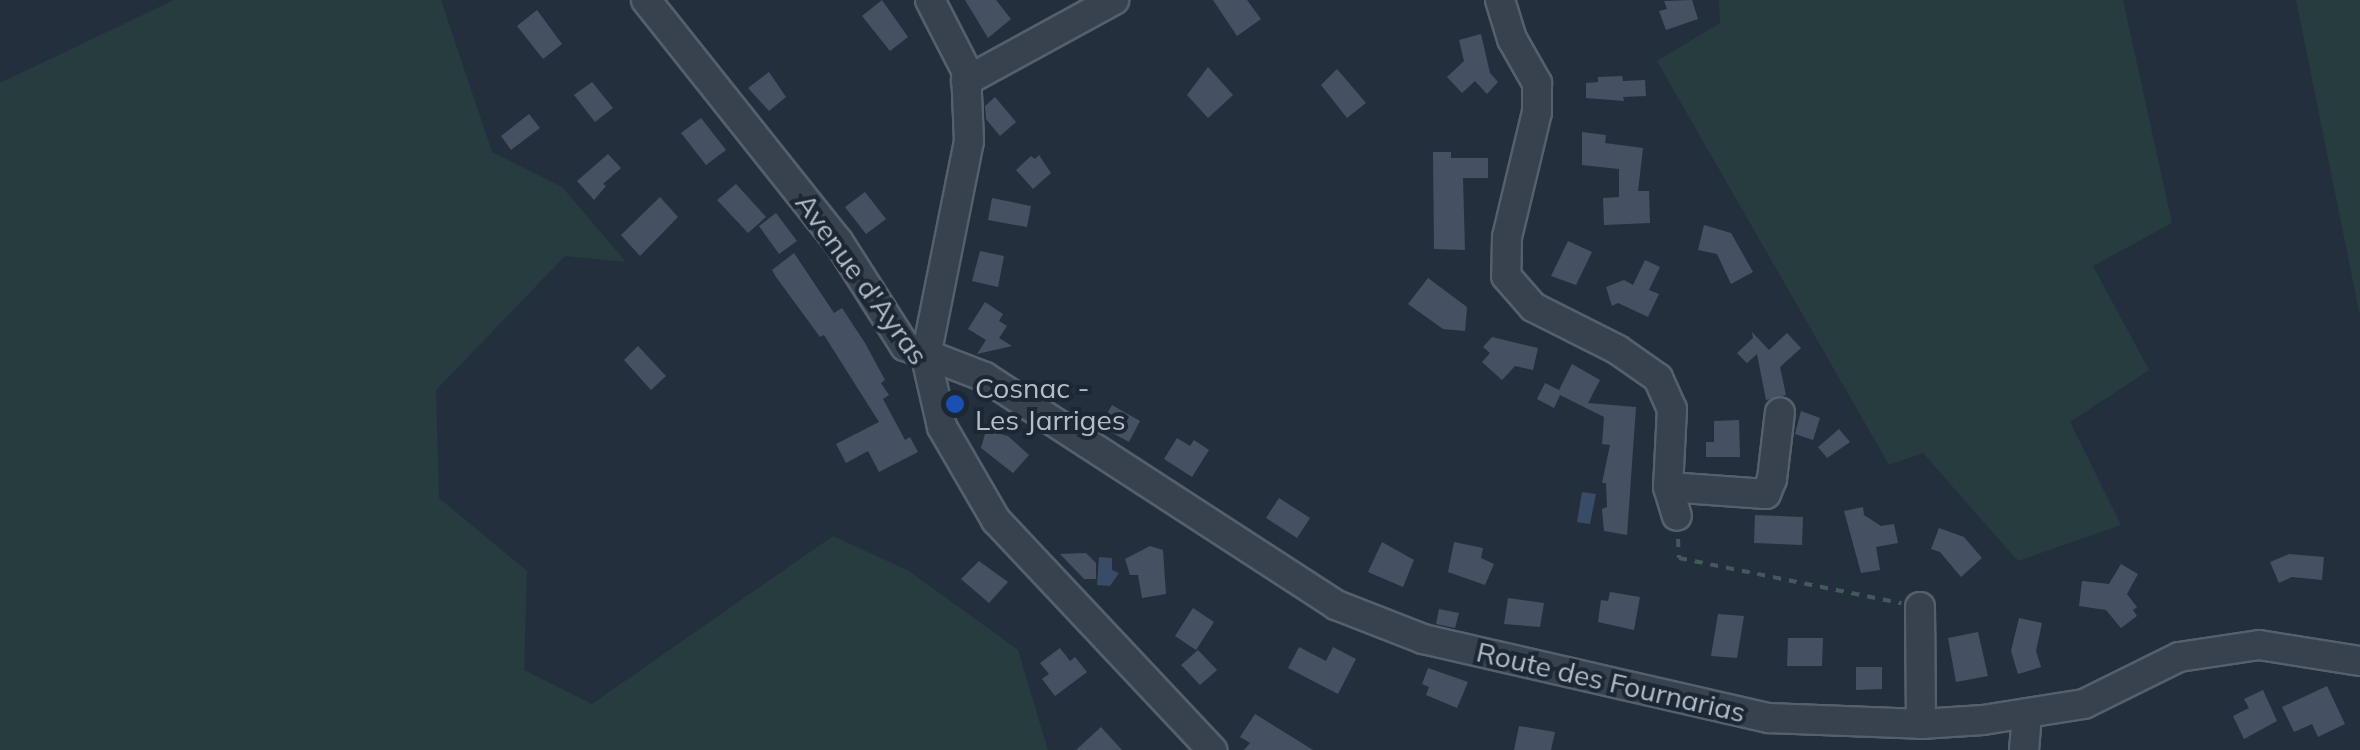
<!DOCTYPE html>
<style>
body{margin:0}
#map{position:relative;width:2360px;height:750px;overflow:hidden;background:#242f3e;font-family:Mulish,sans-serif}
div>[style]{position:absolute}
.green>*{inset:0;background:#263c3f}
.water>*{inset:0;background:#394c67}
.building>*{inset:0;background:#455162}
.path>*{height:4px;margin-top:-2px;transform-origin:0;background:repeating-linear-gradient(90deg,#44595c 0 8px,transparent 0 16px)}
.roads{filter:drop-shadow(2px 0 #565f6c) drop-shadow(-2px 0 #565f6c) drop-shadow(0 2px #565f6c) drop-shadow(0 -2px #565f6c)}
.minor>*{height:28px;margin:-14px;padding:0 14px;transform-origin:14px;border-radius:14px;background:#38414e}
.dots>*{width:28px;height:28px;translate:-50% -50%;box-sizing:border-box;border:5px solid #1d2633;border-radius:50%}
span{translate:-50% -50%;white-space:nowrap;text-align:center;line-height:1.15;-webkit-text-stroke:8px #1d2633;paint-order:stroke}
.street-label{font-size:28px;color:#b4bcc9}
.poi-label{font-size:28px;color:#b4bcc9}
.left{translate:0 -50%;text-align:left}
</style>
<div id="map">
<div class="green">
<div style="clip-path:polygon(174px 0,441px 0,492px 152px,562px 187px,626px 262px,565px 256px,436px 390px,439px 498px,527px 571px,524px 670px,592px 704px,833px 536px,909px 571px,1018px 650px,1048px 750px,0 750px,0 83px)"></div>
<div style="clip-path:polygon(1719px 0,2123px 0,2172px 223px,2093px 266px,2149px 370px,2070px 422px,2121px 525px,2018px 561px,1923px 453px,1889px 465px,1657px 61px,1720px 23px)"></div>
<div style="clip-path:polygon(2296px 0,2360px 0,2360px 316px)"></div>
</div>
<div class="water">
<div style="clip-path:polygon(1582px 492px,1596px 494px,1590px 524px,1577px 522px)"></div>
<div style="clip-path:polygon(1099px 557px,1112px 558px,1112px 570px,1119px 573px,1110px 586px,1097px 585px)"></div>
</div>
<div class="building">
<div style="clip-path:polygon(882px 0,908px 37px,890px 51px,862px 16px)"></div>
<div style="clip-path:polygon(965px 0,996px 0,1011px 19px,988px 38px)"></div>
<div style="clip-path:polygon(1213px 0,1247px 0,1261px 19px,1237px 36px)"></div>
<div style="clip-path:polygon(1692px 0,1698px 19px,1666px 30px,1659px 11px,1667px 9px,1664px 1px)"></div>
<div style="clip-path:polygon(537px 10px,562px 44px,543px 59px,517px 26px)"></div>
<div style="clip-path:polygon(1481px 34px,1490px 73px,1498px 82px,1487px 94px,1475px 81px,1462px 93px,1447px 77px,1464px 61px,1459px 40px)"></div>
<div style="clip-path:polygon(1208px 67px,1233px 95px,1208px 118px,1187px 95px)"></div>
<div style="clip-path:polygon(1337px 69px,1366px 103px,1347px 118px,1321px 85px)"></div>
<div style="clip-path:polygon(769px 72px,786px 97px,769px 111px,748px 88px)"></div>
<div style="clip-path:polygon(1622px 76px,1623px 81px,1645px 80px,1646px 96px,1623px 97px,1624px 101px,1586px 98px,1586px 83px,1598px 82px,1598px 77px)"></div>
<div style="clip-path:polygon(592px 82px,613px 108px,595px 122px,574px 95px)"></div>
<div style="clip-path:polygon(995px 97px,1016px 122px,1000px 136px,986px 119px,985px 106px)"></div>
<div style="clip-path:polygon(529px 114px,540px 128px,511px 150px,501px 136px)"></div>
<div style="clip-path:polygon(701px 118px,726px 150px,706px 165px,681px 133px)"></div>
<div style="clip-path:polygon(1582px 132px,1606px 135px,1605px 143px,1643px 148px,1638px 191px,1649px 191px,1650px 223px,1604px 225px,1603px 198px,1619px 197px,1619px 169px,1582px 165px)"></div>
<div style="clip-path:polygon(1433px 152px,1451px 152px,1451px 158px,1488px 158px,1488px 178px,1463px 178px,1465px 250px,1434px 249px)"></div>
<div style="clip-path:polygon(608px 154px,621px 168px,603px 184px,606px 186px,594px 200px,577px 181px)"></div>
<div style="clip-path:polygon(1039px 155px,1051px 173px,1033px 189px,1016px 170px,1031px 156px,1035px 159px)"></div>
<div style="clip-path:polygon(736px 184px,766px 217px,748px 233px,717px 200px)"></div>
<div style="clip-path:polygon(865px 192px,886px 219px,866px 234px,845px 207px)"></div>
<div style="clip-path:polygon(660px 197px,678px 217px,640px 256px,621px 235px)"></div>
<div style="clip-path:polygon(992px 198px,1031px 206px,1027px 227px,988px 220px)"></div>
<div style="clip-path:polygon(776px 213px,797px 241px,779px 254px,759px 226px)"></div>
<div style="clip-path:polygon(1704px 225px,1731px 233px,1753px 272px,1731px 284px,1717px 254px,1698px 250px)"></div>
<div style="clip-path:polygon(1568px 241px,1592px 252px,1576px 285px,1551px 276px)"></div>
<div style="clip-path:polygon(980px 251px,1004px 256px,998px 287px,972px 281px)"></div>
<div style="clip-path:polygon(794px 253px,834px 313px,842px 308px,865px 343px,885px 380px,881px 383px,889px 395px,883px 399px,905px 440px,910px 437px,918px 452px,879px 472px,868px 451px,846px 463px,836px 444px,879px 422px,824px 335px,820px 337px,776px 277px,772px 270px)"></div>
<div style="clip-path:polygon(1645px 260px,1660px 267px,1649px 290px,1659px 294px,1648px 317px,1618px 303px,1612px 306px,1606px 287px,1624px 280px,1633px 285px)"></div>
<div style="clip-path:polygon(1428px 278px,1467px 307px,1465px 331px,1443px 329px,1408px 304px)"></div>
<div style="clip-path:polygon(985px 302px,1003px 314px,999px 321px,1007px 326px,999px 338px,1012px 346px,977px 354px,986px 340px,968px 329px)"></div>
<div style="clip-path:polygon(1752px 332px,1769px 350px,1787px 333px,1801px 348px,1780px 367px,1786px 395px,1766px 400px,1757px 354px,1747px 363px,1737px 353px,1753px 338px)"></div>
<div style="clip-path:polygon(1492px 337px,1538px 348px,1533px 370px,1515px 366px,1502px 380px,1482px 362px,1490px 353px,1483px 347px)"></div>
<div style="clip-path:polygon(638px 346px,666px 376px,651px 390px,624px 360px)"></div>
<div style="clip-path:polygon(1572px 364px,1600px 380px,1588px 403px,1636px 407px,1627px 535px,1604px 531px,1602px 509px,1607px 507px,1606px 483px,1602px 483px,1610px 445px,1602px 444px,1604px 417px,1560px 395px,1554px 408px,1537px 399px,1545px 383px,1559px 390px)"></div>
<div style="clip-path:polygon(1112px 405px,1140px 421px,1129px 442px,1100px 426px)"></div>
<div style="clip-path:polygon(1801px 411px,1820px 418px,1813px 440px,1795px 434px)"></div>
<div style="clip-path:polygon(1739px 420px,1740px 457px,1706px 457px,1706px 442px,1714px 442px,1714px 421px)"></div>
<div style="clip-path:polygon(1839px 429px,1850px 442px,1827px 458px,1818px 447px)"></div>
<div style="clip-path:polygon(986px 430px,1008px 436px,1029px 455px,1013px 473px,981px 448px)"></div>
<div style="clip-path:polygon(1177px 438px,1190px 446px,1194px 440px,1209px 450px,1192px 477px,1164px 459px)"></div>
<div style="clip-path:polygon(1279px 498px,1310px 518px,1297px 538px,1266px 518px)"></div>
<div style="clip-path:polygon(1863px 507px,1864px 515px,1881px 526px,1894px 524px,1898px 543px,1876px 547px,1880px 570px,1861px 573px,1844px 511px)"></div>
<div style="clip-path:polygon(1755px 515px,1803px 517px,1802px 545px,1754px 543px)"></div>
<div style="clip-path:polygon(1939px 528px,1964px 537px,1982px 558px,1961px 577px,1940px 552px,1931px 549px)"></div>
<div style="clip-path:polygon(1382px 542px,1414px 560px,1403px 587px,1368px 572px)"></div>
<div style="clip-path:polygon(1454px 542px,1483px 548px,1481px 558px,1494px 564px,1485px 585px,1448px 572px)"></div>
<div style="clip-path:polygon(1150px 546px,1163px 550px,1166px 594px,1142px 598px,1138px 575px,1130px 575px,1125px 559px)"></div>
<div style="clip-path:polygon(1086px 553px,1096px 563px,1096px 579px,1084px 579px,1060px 554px)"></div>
<div style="clip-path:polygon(2289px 554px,2324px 557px,2322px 580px,2292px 577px,2279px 583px,2270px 562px)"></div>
<div style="clip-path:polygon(979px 561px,1008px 582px,989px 603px,961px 579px)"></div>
<div style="clip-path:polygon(2121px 564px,2138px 574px,2127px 594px,2137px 607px,2133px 610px,2137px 616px,2121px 628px,2106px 610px,2079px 606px,2082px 581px,2109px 584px)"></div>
<div style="clip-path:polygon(1610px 592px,1640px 597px,1634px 630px,1598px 622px,1601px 600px,1608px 601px)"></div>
<div style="clip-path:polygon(1508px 598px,1544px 603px,1540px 627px,1504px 624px)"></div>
<div style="clip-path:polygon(1193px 608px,1214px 622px,1196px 650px,1175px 636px)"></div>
<div style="clip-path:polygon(1439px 609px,1459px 613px,1455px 628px,1436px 624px)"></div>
<div style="clip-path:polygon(1718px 614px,1744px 616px,1737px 658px,1711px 656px)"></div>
<div style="clip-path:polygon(2019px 618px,2042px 623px,2036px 651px,2041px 667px,2018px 674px,2011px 651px)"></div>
<div style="clip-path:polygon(1978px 632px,1988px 676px,1956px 682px,1948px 638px)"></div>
<div style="clip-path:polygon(1788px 638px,1823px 638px,1822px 666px,1787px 666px)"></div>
<div style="clip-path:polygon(1299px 647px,1326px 661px,1333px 647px,1356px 659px,1338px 694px,1288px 668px)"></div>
<div style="clip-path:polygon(1060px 648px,1070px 661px,1075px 657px,1087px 672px,1055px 696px,1042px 679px,1049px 674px,1040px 663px)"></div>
<div style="clip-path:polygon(1198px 650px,1217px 670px,1200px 685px,1181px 665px)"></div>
<div style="clip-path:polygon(1856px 667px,1882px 667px,1882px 689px,1856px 690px)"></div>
<div style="clip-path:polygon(1428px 668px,1468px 682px,1457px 708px,1426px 695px,1429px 687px,1422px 684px)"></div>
<div style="clip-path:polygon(2327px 686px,2345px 724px,2318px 737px,2312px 724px,2294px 732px,2282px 707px)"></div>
<div style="clip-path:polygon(2263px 690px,2277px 721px,2244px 739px,2233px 716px,2249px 708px,2244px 699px)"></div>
<div style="clip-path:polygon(1255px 714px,1313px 750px,1244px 750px,1250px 743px,1240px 737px)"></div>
<div style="clip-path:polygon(1519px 726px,1555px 732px,1551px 750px,1514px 750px)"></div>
<div style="clip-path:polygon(1101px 727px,1122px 750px,1076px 750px)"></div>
</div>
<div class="path">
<div style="left:1678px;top:539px;width:19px;rotate:87deg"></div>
<div style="left:1679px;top:558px;width:227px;rotate:11.5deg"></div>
</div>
<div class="roads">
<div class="minor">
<div style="left:646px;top:0;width:308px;rotate:51.5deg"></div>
<div style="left:838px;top:241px;width:125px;rotate:57.5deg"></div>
<div style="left:905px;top:346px;width:86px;rotate:21.2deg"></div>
<div style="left:985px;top:377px;width:419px;rotate:33deg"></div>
<div style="left:1336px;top:605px;width:93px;rotate:21.3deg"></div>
<div style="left:1423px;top:639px;width:354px;rotate:12.9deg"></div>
<div style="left:1768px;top:718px;width:153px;rotate:2.2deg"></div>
<div style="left:1921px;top:724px;width:62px;rotate:-3.7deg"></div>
<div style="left:1983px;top:720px;width:102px;rotate:-9deg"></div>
<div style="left:2084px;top:704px;width:106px;rotate:-26.3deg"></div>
<div style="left:2179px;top:657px;width:81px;rotate:-8.5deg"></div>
<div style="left:2259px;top:645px;width:102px;rotate:9deg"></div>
<div style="left:930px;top:0;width:79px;rotate:62.8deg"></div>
<div style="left:966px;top:70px;width:71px;rotate:87.6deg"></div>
<div style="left:969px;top:141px;width:220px;rotate:101.3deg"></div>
<div style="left:926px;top:357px;width:72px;rotate:77.1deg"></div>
<div style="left:942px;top:427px;width:108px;rotate:59.9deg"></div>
<div style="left:996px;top:520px;width:316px;rotate:46.8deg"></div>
<div style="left:1500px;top:0;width:41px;rotate:72.9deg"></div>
<div style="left:1512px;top:39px;width:51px;rotate:60.4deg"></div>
<div style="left:1537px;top:83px;width:29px;rotate:90deg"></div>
<div style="left:1537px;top:112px;width:129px;rotate:103.5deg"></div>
<div style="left:1507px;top:237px;width:39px;rotate:91deg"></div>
<div style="left:1506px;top:276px;width:41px;rotate:48.9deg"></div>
<div style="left:1533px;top:307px;width:95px;rotate:26.8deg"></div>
<div style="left:1618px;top:350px;width:49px;rotate:35deg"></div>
<div style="left:1658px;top:378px;width:34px;rotate:66deg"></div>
<div style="left:1672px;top:409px;width:78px;rotate:92.9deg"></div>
<div style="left:1668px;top:487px;width:30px;rotate:73deg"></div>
<div style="left:966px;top:81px;width:169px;rotate:-28.7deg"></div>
<div style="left:1668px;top:487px;width:98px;rotate:4.1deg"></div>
<div style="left:1766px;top:494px;width:16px;rotate:-68deg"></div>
<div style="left:1772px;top:479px;width:67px;rotate:-83.2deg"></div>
<div style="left:1920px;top:607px;width:117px;rotate:89.5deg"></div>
<div style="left:2024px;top:750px;width:37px;rotate:-85deg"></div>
</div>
</div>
<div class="dots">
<div style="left:955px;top:404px;background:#1a4fb4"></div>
</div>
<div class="street-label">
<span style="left:862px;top:279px;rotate:54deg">Avenue d'Ayras</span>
<span style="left:1611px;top:682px;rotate:13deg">Route des Fournarias</span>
</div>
<div class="poi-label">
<span class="left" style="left:975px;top:404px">Cosnac -<br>Les Jarriges</span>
</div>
</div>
